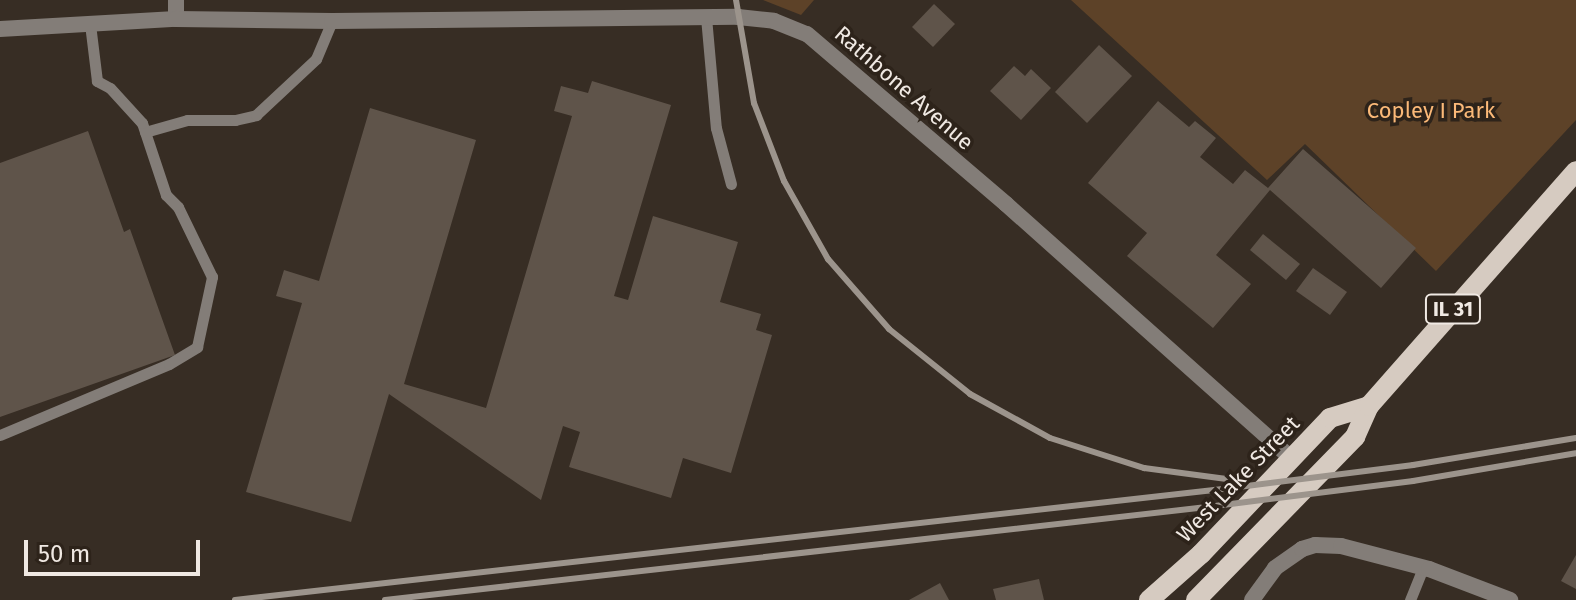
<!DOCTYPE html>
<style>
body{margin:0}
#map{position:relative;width:1576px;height:600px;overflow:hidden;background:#372d24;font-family:"Fira Sans",sans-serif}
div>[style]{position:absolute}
.green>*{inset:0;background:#5d4228}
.building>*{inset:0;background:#5f544a}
.service>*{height:11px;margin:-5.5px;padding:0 5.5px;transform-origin:5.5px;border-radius:5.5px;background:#837d78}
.minor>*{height:16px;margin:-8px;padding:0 8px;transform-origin:8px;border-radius:8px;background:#837d78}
.primary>*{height:20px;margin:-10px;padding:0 10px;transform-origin:10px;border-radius:10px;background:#d6cbc1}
.rail>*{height:6px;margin:-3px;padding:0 3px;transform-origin:3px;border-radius:3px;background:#9c948c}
span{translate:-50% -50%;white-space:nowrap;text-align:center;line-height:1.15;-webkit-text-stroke:7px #2d231a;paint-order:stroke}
.shield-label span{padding:2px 6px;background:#2d231a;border:2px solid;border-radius:6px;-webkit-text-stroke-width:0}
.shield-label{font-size:20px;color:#f0e9e3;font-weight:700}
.street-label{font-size:22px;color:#f0e9e3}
.park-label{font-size:22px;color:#fbb978}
.scale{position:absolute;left:24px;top:540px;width:176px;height:36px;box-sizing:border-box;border:4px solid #f0e9e3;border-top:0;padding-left:10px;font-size:24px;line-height:28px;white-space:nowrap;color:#f0e9e3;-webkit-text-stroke:6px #2d231a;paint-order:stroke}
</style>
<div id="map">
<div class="green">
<div style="clip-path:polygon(763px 0,814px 0,801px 15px)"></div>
<div style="clip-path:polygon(1071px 0,1576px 0,1576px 120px,1436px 271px,1305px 144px,1267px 180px)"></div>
</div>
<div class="building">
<div style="clip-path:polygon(934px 4px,955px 24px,933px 47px,912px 27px)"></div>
<div style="clip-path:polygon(1099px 45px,1132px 76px,1087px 123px,1055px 92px)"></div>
<div style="clip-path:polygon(1014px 66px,1025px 76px,1031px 69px,1051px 88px,1021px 120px,990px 91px)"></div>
<div style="clip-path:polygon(592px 81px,671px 105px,614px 296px,628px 300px,653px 216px,738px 242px,720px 302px,761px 314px,756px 330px,772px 335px,731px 473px,683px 458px,671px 498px,569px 467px,580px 432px,563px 426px,541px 500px,389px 394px,351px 522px,246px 492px,302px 303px,276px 296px,284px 270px,319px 281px,370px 108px,476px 140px,404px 384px,486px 408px,572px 116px,554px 111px,561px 86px,588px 93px)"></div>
<div style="clip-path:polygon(1158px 101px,1189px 127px,1195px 121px,1216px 138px,1200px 157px,1233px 184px,1245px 170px,1268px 188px,1303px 149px,1416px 248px,1381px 288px,1270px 190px,1216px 255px,1251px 284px,1213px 328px,1127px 256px,1147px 233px,1088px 183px)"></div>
<div style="clip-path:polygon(88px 131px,124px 232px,130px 229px,175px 355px,0 417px,0 163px)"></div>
<div style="clip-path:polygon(1263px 234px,1300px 264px,1286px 280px,1250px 250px)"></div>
<div style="clip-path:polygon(1313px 268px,1347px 292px,1330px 315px,1296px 291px)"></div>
<div style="clip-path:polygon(1576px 555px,1576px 589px,1561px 581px)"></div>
<div style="clip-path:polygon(1039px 579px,1044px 600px,996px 600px,993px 589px)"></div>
<div style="clip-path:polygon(940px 583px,949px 600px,909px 600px)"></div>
</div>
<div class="service">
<div style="left:706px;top:17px;width:111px;rotate:84.9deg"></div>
<div style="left:716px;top:128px;width:58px;rotate:75deg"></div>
<div style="left:145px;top:132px;width:44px;rotate:-15.9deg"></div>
<div style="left:187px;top:120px;width:48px"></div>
<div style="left:235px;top:120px;width:22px;rotate:-13deg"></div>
<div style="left:256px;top:115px;width:82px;rotate:-43deg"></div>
<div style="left:316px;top:59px;width:41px;rotate:-67.2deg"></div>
<div style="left:0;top:435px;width:183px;rotate:-22.8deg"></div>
<div style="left:169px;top:364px;width:33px;rotate:-31deg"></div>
<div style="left:197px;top:347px;width:72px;rotate:-77.9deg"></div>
<div style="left:212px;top:277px;width:78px;rotate:-115.9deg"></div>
<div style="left:178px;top:207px;width:17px;rotate:-135deg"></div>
<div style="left:166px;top:195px;width:76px;rotate:-108.4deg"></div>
<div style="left:142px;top:123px;width:47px;rotate:-132.4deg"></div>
<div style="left:110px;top:88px;width:15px;rotate:-152deg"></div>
<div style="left:97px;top:81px;width:57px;rotate:-97deg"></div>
<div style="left:1410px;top:600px;width:35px;rotate:-68deg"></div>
</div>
<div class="minor">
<div style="left:176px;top:0;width:19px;rotate:90deg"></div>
<div style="left:0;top:29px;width:176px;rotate:-3.3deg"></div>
<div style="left:176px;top:19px;width:156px;rotate:0.7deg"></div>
<div style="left:332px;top:21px;width:406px;rotate:-0.6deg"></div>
<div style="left:738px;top:17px;width:36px;rotate:6deg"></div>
<div style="left:774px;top:21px;width:35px;rotate:22deg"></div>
<div style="left:807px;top:34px;width:262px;rotate:40.5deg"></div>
<div style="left:1006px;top:204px;width:382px;rotate:41.7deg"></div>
<div style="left:1252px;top:600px;width:39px;rotate:-54deg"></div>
<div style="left:1275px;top:568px;width:33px;rotate:-35deg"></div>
<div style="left:1302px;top:549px;width:14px;rotate:-17deg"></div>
<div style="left:1315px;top:545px;width:26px;rotate:2deg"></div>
<div style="left:1341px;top:546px;width:91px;rotate:14.6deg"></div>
<div style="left:1429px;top:569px;width:87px;rotate:20.9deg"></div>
</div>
<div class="primary">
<div style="left:1149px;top:600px;width:69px;rotate:-41.5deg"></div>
<div style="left:1201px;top:554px;width:187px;rotate:-46.5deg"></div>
<div style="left:1330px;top:418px;width:41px;rotate:-17.1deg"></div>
<div style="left:1196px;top:600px;width:228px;rotate:-45.7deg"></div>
<div style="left:1355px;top:437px;width:34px;rotate:-66deg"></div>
<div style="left:1369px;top:406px;width:313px;rotate:-48.6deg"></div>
</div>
<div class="rail">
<div style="left:736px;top:0;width:105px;rotate:80.1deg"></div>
<div style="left:754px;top:103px;width:84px;rotate:69deg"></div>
<div style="left:784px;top:181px;width:90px;rotate:60.6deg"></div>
<div style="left:828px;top:259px;width:93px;rotate:48.9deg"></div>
<div style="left:889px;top:329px;width:104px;rotate:38.7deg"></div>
<div style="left:970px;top:394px;width:91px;rotate:28.8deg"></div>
<div style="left:1050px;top:438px;width:99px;rotate:17.7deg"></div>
<div style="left:1144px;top:468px;width:91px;rotate:7.6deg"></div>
<div style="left:235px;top:600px;width:994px;rotate:-6.41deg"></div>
<div style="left:1223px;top:489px;width:192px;rotate:-7.2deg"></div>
<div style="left:1413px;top:465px;width:165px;rotate:-9.4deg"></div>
<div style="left:385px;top:600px;width:827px;rotate:-6.45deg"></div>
<div style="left:1207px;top:507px;width:208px;rotate:-7.2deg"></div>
<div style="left:1413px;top:481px;width:165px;rotate:-9.7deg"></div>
</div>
<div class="shield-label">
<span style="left:1453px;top:309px">IL 31</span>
</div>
<div class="street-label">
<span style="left:904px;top:88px;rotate:41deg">Rathbone Avenue</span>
<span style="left:1238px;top:479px;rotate:-46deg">West Lake Street</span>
</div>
<div class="park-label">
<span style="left:1431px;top:111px">Copley I Park</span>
</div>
<div class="scale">50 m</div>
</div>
